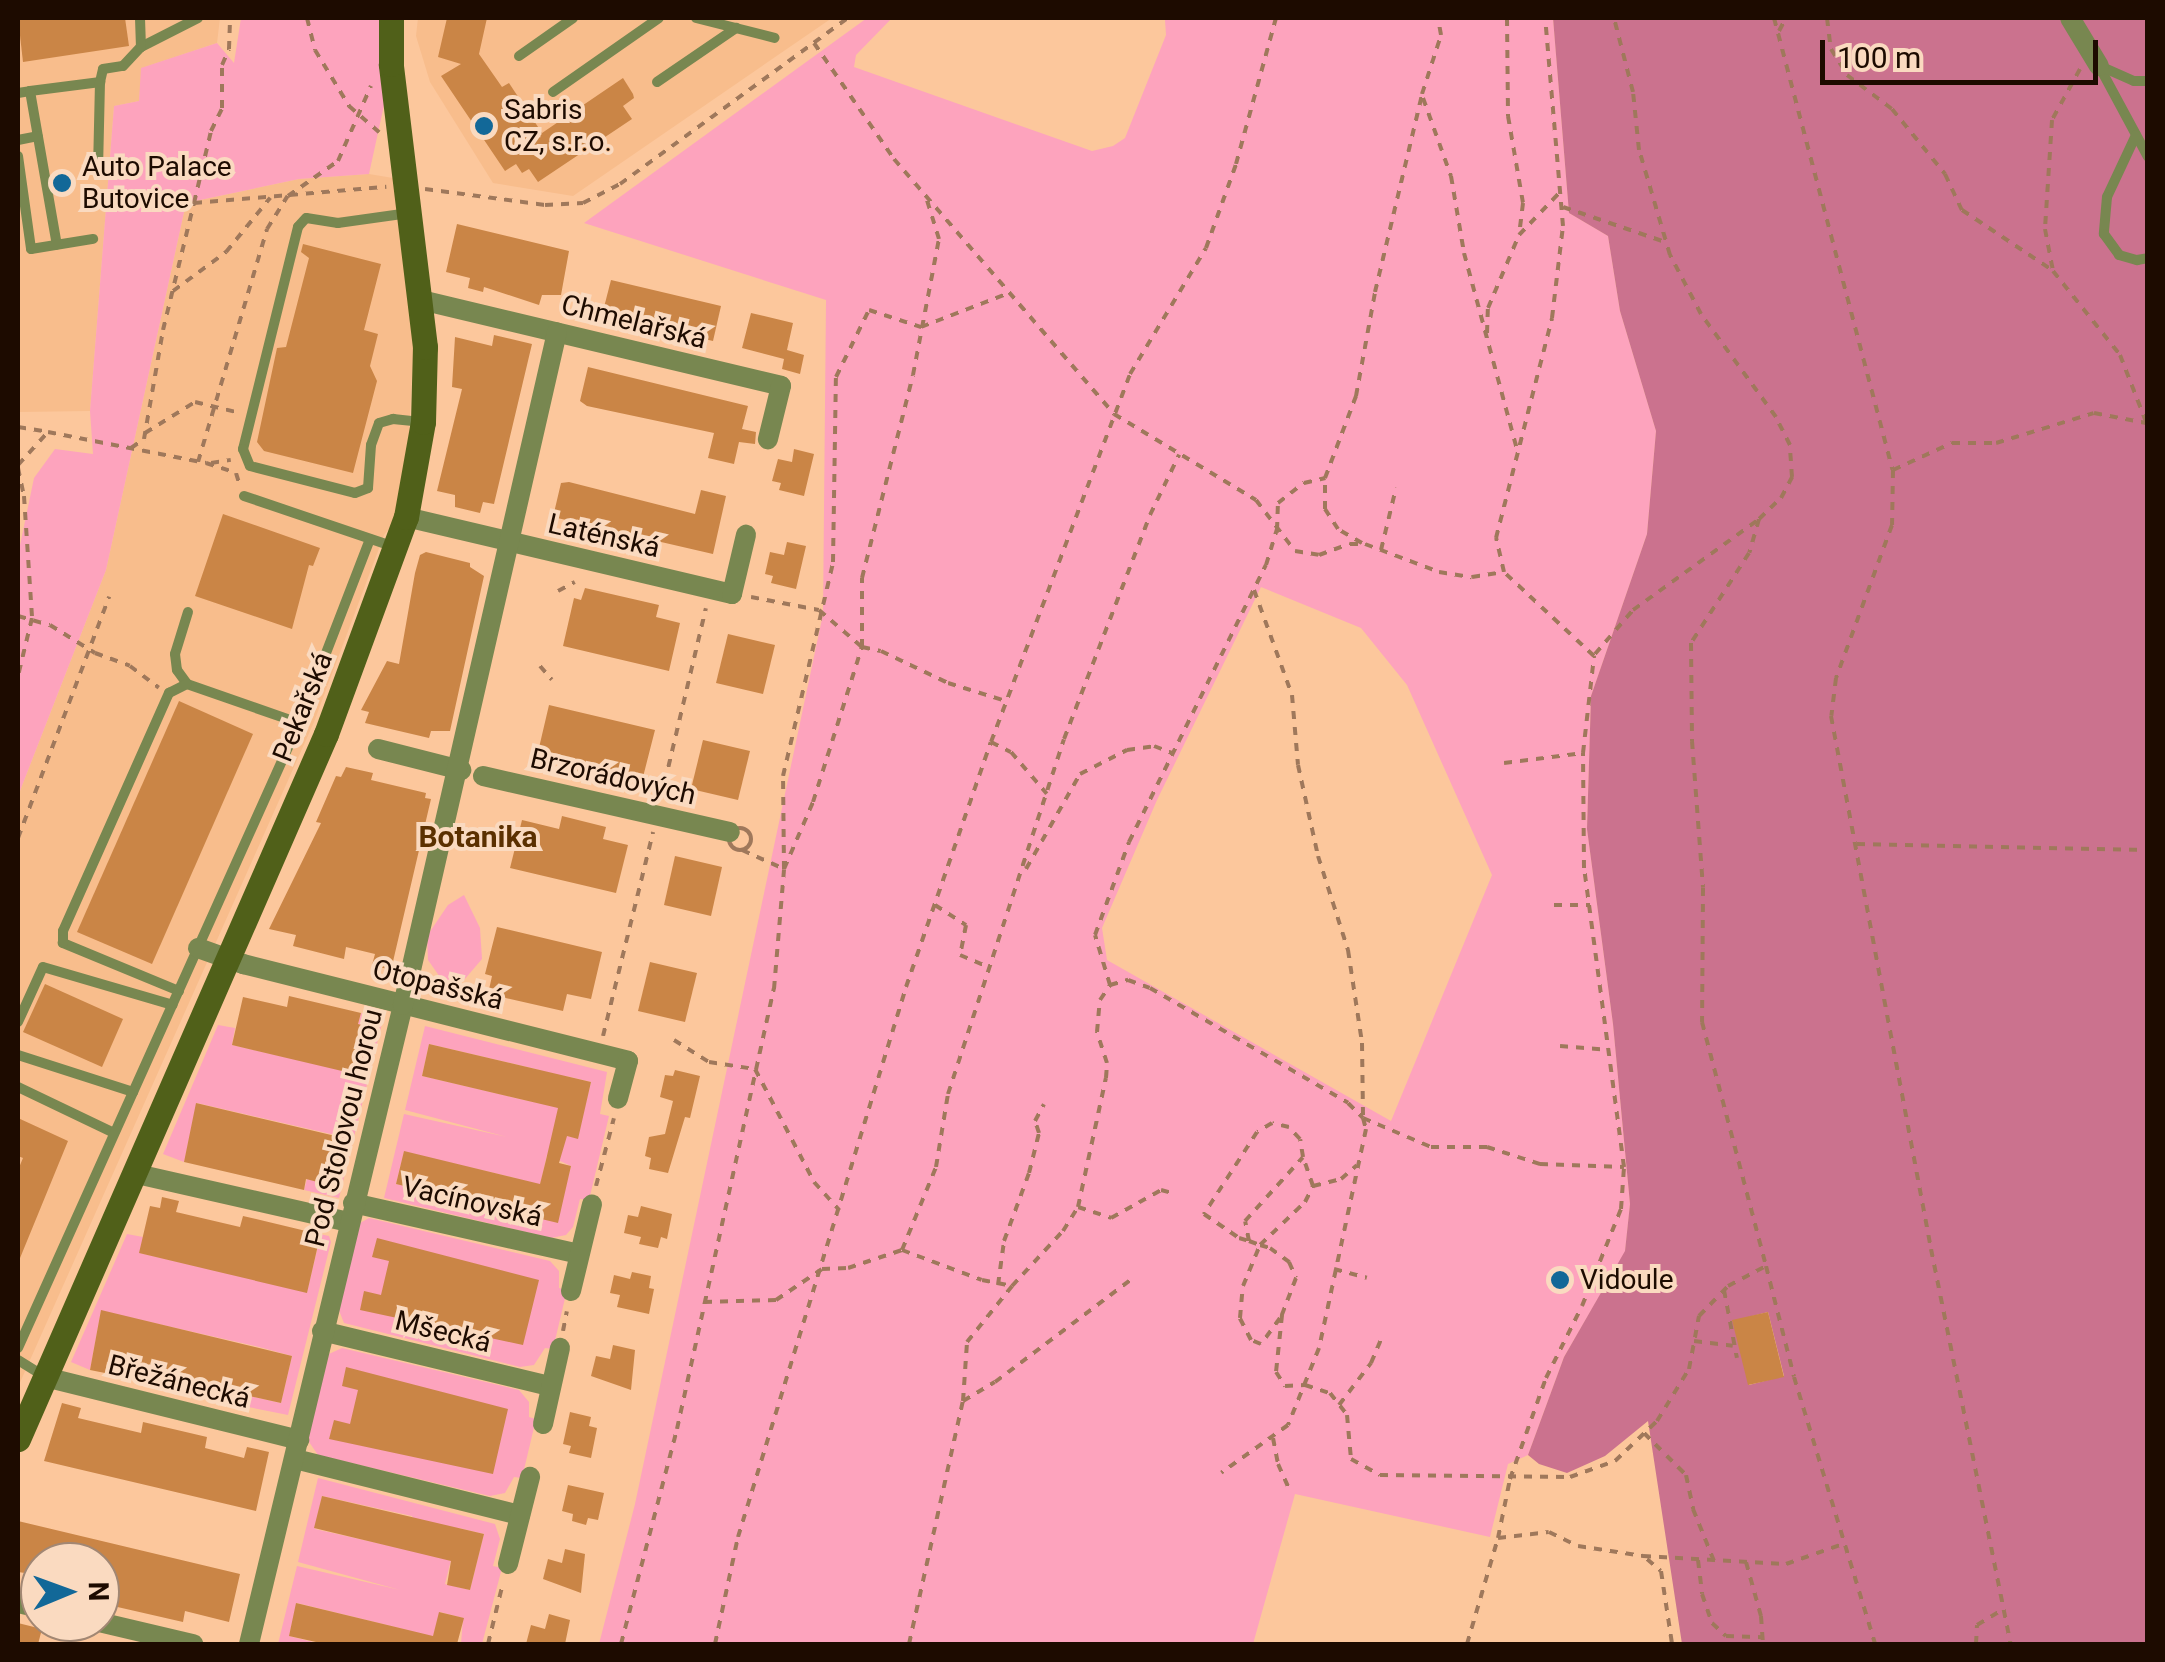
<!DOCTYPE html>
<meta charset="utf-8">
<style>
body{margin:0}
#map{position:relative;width:2165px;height:1662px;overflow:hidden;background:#fcc79c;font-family:Roboto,sans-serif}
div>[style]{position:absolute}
.built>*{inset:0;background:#f8bd8c}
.green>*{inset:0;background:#fda3bd}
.forest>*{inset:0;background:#cb728e}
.building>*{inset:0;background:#ca8546}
.path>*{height:4px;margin-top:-2px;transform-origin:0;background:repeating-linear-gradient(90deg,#9f785b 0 8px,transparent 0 16px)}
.path>.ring{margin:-2px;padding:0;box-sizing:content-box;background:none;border:4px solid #9f785b;border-radius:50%}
.lane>*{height:10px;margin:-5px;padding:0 5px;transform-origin:5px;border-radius:5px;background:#788750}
.street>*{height:20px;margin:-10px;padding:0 10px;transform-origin:10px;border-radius:10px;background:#788750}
.secondary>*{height:25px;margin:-12.5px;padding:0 12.5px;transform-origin:12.5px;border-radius:12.5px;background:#506019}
.dots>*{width:28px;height:28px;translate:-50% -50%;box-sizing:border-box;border:5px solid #fadac0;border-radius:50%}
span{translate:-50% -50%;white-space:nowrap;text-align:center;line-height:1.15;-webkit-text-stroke:8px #fadac0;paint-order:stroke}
.poi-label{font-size:28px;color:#1d0b00}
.left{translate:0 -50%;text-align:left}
.street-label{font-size:28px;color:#1d0b00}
.neighbourhood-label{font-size:30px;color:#5b3000;font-weight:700}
.frame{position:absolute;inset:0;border:20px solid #1d0b00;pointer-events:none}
.north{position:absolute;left:20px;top:1542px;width:100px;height:100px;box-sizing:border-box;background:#fadac0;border:2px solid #a28773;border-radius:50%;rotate:89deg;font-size:28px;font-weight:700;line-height:40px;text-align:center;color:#1d0b00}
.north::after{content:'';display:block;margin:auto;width:35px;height:45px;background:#126898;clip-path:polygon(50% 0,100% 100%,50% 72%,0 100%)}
.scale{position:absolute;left:1820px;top:40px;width:278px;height:45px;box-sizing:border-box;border:5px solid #1d0b00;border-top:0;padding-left:12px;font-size:30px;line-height:35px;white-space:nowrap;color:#1d0b00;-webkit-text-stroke:8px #fadac0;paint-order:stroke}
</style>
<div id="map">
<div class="built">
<div style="clip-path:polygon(18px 18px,220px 18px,217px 43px,142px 68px,139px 101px,114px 106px,90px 411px,19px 412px)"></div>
<div style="clip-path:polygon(418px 18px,832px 18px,573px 196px,493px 183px,430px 82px,416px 36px)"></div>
<div style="clip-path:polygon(369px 174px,393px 178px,414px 335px,409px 436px,393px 524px,384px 535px,314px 722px,18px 1387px,18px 796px,106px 570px,186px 203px,299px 179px)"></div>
</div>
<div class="green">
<div style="clip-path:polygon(241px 18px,380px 18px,386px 96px,369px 174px,299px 179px,186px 203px,106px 570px,18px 796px,18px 555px,34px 478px,55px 449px,93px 454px,90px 411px,114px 106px,139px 101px,141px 68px,217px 43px,234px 63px)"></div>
<div style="clip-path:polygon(evenodd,867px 18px,892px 18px,856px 55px,854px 67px,1092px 151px,1113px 146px,1125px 138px,1166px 35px,1165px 20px,1156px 18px,1553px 18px,1569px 213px,1608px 236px,1620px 311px,1656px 431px,1647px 534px,1591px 696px,1587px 829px,1613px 1024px,1630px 1204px,1625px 1252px,1564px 1357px,1528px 1455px,1508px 1464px,1490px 1537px,1295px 1494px,1253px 1644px,599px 1644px,635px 1504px,823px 614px,826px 300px,584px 223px,867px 18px,1261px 587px,1361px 628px,1407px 685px,1492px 875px,1391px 1121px,1107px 960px,1102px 928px,1157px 800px,1261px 587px)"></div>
<div style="clip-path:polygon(464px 895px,480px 928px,482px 959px,464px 980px,442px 980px,428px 960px,427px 936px,448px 905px)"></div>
<div style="clip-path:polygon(361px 1013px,382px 1023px,339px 1198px,304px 1190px,307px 1179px,332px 1185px,344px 1138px,335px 1135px,197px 1103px,184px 1162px,163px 1154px,218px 1025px,235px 1028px,232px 1045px,359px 1074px,370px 1028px,358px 1024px)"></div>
<div style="clip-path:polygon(evenodd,425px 1026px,607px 1072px,600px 1114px,609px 1116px,589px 1200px,580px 1199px,573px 1227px,566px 1235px,551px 1238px,384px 1198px,404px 1114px,507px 1137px,405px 1110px,425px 1026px,429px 1044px,540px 1070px,533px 1102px,422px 1076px,429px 1044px,425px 1026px,566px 1076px,591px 1082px,577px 1138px,553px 1133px,566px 1076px,425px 1026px,404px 1152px,515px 1178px,506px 1210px,396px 1184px,404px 1152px,425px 1026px,547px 1155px,571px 1166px,557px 1222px,533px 1216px,547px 1155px)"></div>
<div style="clip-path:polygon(369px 1218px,550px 1261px,559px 1271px,559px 1288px,567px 1290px,553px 1349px,545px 1348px,534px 1365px,520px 1367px,344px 1323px,338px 1308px,360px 1223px)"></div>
<div style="clip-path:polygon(306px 1231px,329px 1236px,331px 1242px,288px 1415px,228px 1403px,231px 1392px,281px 1403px,292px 1356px,259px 1347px,101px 1311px,90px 1370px,71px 1362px,127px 1234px,143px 1237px,140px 1253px,307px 1292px,318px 1246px,303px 1242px)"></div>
<div style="clip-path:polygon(342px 1348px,519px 1390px,529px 1402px,529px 1417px,536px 1419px,522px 1478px,514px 1477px,505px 1493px,490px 1496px,318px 1455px,307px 1439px,329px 1354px)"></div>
<div style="clip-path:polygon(evenodd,318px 1478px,495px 1524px,500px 1539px,493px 1566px,502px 1568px,482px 1644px,461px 1644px,463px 1618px,440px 1612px,431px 1644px,404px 1644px,407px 1630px,297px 1603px,289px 1636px,321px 1644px,278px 1644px,297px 1566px,400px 1590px,298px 1562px,318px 1478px,322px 1496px,412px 1516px,426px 1554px,315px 1529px,322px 1496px,318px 1478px,459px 1528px,484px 1534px,470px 1590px,445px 1584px,459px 1528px)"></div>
</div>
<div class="forest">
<div style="clip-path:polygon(evenodd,1553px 18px,2145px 18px,2147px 1644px,1682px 1644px,1648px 1421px,1605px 1456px,1567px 1473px,1539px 1464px,1528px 1455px,1564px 1357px,1625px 1251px,1630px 1204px,1613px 1024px,1587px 829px,1591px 696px,1647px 534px,1656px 431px,1620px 311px,1608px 236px,1569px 213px,1553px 18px,1768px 1312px,1784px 1376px,1749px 1385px,1733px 1321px,1768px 1312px)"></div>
</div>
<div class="building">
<div style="clip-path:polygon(18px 18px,125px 18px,129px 46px,23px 62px)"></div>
<div style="clip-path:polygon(447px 18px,487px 18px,479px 54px,502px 87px,509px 83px,542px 133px,623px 78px,633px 94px,634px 98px,623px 106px,632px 119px,538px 182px,529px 169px,522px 173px,516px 164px,505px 171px,441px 76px,461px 64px,438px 57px)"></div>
<div style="clip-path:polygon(457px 224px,569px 251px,561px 295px,542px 295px,539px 305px,484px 287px,483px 292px,468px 288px,470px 278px,446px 272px)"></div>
<div style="clip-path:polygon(303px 244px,381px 264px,364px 330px,378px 334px,370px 366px,377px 381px,353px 473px,264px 451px,257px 442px,277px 348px,286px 347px,309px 258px,301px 252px)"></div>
<div style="clip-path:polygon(611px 280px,721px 306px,713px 341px,602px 315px)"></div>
<div style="clip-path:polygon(751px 313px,793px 323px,787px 350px,804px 355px,800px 374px,782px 369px,784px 359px,742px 348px)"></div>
<div style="clip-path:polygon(494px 335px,532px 344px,494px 504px,483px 502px,480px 513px,455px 507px,455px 495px,437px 491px,462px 389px,452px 387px,455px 337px,492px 346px)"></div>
<div style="clip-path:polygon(588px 367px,748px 406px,742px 429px,756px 432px,755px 444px,739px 442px,734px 464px,708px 458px,714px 433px,587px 406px,580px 401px)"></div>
<div style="clip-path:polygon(794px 449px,814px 454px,804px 496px,779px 490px,781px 483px,772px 481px,778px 459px,792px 462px)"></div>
<div style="clip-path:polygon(569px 482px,695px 514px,701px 490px,726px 496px,713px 554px,553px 517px,561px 483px)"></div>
<div style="clip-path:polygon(223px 514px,320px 548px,313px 566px,309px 565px,292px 629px,195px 596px)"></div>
<div style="clip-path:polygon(787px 542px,806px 546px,796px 589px,771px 583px,773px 576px,765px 574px,770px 552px,784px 555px)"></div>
<div style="clip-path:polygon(426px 552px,470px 563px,470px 567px,484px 576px,450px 731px,431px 731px,429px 738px,365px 723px,369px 712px,361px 710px,387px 661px,399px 664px,415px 573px,420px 555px)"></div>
<div style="clip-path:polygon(585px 588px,659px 605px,656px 617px,680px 623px,669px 671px,563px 646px,574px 598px,581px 600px)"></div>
<div style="clip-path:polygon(728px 634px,775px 645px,763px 694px,716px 683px)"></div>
<div style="clip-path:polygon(179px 701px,253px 734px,152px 964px,77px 932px)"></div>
<div style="clip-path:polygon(549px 705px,655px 730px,643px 777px,619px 772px,616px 784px,572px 773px,575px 761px,538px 752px)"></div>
<div style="clip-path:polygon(703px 740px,750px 751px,738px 800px,691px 789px)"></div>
<div style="clip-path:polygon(346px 767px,373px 773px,371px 780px,426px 793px,425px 798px,431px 799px,391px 970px,372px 965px,375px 954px,346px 947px,344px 959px,293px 946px,296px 935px,269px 929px,321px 823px,316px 822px,336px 776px,341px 777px)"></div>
<div style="clip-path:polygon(562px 816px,606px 827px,603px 839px,628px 845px,616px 893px,510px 868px,522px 820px,559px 829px)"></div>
<div style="clip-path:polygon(675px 856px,722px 867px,711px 916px,664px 905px)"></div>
<div style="clip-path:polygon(497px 927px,602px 952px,591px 999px,567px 994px,563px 1011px,488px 994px,492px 976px,485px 974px)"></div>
<div style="clip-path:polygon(650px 962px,697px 973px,685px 1022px,638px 1011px)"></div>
<div style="clip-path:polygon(45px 984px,123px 1019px,102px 1067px,23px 1032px)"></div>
<div style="clip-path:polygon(289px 996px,361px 1013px,358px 1024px,370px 1027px,359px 1075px,232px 1045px,243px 997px,287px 1007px)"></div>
<div style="clip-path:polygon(429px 1044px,591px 1082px,578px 1139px,567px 1136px,559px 1163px,571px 1166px,558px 1223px,396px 1184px,404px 1151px,540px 1184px,546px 1160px,558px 1108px,422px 1076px)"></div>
<div style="clip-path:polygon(675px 1070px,700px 1076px,690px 1118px,685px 1117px,668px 1173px,649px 1169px,651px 1158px,645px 1156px,649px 1137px,665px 1134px,673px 1101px,660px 1097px,665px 1075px,673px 1076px)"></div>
<div style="clip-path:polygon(196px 1103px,344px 1138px,333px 1186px,306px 1179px,304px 1190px,184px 1162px)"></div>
<div style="clip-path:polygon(18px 1118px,68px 1141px,18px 1263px,18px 1170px,23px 1158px,18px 1156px)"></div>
<div style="clip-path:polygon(162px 1197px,179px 1201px,176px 1212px,240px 1227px,243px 1216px,306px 1231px,303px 1242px,318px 1245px,307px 1293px,139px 1253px,150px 1206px,160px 1208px)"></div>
<div style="clip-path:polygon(641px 1206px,672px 1214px,667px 1239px,661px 1237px,658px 1248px,639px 1244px,641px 1237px,624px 1233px,628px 1215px,638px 1217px)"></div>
<div style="clip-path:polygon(377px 1238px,539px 1280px,523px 1345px,360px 1310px,364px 1291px,381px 1295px,389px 1261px,372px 1257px)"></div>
<div style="clip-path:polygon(632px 1272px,651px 1276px,649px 1288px,654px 1289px,649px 1314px,617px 1307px,620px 1295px,610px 1293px,614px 1275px,630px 1279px)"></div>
<div style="clip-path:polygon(101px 1310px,292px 1356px,281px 1403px,231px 1392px,228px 1403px,137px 1381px,140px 1370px,107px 1362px,105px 1373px,90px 1370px)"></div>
<div style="clip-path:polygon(1768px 1312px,1784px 1377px,1748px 1385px,1732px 1320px)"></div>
<div style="clip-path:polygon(613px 1345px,635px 1350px,631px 1390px,591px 1376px,596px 1356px,610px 1359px)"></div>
<div style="clip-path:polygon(346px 1367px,508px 1409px,493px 1474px,329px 1439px,334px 1420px,350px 1424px,358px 1390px,342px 1386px)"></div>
<div style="clip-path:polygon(62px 1403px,81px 1408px,78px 1418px,141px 1433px,143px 1422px,207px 1437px,205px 1448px,244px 1458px,247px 1447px,269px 1452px,256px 1511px,44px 1461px)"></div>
<div style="clip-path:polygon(570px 1412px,591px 1417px,589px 1426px,597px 1428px,591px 1458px,569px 1453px,571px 1446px,563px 1444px)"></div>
<div style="clip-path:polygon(568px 1485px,604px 1493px,598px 1520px,588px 1518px,586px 1525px,572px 1521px,573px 1514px,562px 1511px)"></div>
<div style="clip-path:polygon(322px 1496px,484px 1534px,470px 1590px,447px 1585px,451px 1561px,314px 1528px)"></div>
<div style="clip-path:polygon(18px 1521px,240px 1574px,229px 1622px,185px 1611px,183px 1622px,100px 1603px,100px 1562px,40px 1562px,40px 1588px,22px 1584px,25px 1573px,18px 1572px)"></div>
<div style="clip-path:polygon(565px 1549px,585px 1554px,581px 1593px,543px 1579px,548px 1559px,562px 1563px)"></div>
<div style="clip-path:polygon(296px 1603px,433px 1636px,439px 1612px,464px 1618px,457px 1644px,325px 1644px,289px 1636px)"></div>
<div style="clip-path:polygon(549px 1614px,570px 1620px,565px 1644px,526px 1644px,531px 1625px,545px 1629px)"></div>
<div style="clip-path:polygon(18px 1623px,42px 1629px,38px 1644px,18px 1644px)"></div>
</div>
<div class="path">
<div style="left:307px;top:18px;width:33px;rotate:76deg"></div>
<div style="left:315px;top:50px;width:66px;rotate:58.7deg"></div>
<div style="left:349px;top:106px;width:40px;rotate:41deg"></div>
<div style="left:1507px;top:18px;width:98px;rotate:89.4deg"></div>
<div style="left:1508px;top:116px;width:88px;rotate:80.2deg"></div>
<div style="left:1523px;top:203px;width:32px;rotate:97deg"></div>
<div style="left:1774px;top:18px;width:467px;rotate:75.3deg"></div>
<div style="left:1893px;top:470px;width:55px;rotate:91deg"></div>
<div style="left:1892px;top:525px;width:163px;rotate:110.1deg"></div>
<div style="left:1836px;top:678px;width:38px;rotate:97deg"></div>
<div style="left:1831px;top:716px;width:542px;rotate:79.37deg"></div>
<div style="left:1931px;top:1249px;width:403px;rotate:78.6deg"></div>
<div style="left:1827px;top:18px;width:31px;rotate:83deg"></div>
<div style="left:1831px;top:49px;width:31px;rotate:58deg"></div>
<div style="left:1847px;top:75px;width:56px;rotate:37.1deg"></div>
<div style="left:1892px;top:109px;width:84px;rotate:50.8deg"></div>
<div style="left:1945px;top:174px;width:40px;rotate:65deg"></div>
<div style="left:1962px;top:210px;width:108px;rotate:33.7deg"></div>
<div style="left:1779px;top:31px;width:15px;rotate:-62deg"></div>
<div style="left:814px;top:43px;width:141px;rotate:55.4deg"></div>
<div style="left:894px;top:159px;width:337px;rotate:49.2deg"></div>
<div style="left:1114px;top:414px;width:166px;rotate:31.2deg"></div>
<div style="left:1256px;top:500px;width:64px;rotate:52.6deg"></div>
<div style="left:1295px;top:551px;width:24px;rotate:9deg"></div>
<div style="left:1319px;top:555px;width:33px;rotate:-20deg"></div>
<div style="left:1350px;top:544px;width:15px"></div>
<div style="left:1365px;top:544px;width:79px;rotate:20.7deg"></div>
<div style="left:1439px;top:572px;width:33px;rotate:9deg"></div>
<div style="left:1472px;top:577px;width:32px;rotate:-9deg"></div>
<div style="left:2080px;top:69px;width:58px;rotate:118.8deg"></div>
<div style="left:2052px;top:120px;width:109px;rotate:93.7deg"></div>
<div style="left:2045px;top:229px;width:43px;rotate:79.2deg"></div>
<div style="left:2053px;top:271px;width:107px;rotate:51.4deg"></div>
<div style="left:2120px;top:355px;width:77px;rotate:68.7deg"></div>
<div style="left:1423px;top:98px;width:83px;rotate:70.3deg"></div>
<div style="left:1451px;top:176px;width:78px;rotate:80.4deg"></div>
<div style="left:1464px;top:253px;width:204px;rotate:74.9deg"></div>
<div style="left:425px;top:189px;width:121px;rotate:7.6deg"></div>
<div style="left:545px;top:205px;width:38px;rotate:-3deg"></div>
<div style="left:583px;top:203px;width:42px;rotate:-27.2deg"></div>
<div style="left:620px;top:184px;width:282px;rotate:-36.1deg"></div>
<div style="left:194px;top:203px;width:74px;rotate:-76.7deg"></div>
<div style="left:211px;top:131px;width:25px;rotate:-64deg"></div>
<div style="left:222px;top:108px;width:43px;rotate:-90deg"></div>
<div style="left:222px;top:65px;width:17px;rotate:-66deg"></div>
<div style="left:229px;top:49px;width:31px;rotate:-88deg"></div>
<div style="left:1563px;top:207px;width:108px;rotate:18.9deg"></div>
<div style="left:173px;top:291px;width:66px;rotate:-36.3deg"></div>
<div style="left:226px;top:252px;width:70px;rotate:-50.8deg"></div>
<div style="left:1487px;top:333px;width:25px;rotate:-88deg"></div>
<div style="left:1488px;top:308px;width:79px;rotate:-67deg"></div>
<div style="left:1519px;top:235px;width:61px;rotate:-46.3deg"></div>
<div style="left:18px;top:427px;width:30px;rotate:9deg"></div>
<div style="left:145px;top:433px;width:59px;rotate:-31.8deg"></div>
<div style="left:195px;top:402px;width:46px;rotate:13.7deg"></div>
<div style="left:131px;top:448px;width:16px;rotate:-35deg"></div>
<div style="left:144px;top:439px;width:111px;rotate:-80.1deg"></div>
<div style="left:163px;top:330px;width:131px;rotate:-76.3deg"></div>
<div style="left:194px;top:203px;width:193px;rotate:-4.8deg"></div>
<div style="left:198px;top:462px;width:243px;rotate:-73.5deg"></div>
<div style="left:267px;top:229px;width:39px;rotate:-58deg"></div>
<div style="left:288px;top:196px;width:61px;rotate:-35deg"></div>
<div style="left:338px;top:161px;width:82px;rotate:-66.3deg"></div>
<div style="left:211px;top:463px;width:20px;rotate:-9deg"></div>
<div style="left:18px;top:465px;width:45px;rotate:-47.7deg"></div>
<div style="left:48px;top:432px;width:161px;rotate:11.1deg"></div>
<div style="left:206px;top:463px;width:32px;rotate:18deg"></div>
<div style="left:236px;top:473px;width:10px;rotate:73deg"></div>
<div style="left:18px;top:468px;width:29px;rotate:78deg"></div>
<div style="left:24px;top:496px;width:122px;rotate:86.2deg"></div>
<div style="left:32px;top:618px;width:60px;rotate:103.6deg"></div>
<div style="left:1893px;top:470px;width:65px;rotate:-24.6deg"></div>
<div style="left:1952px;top:443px;width:44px"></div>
<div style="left:1996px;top:443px;width:102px;rotate:-17deg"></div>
<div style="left:2094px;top:413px;width:53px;rotate:10.9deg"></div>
<div style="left:1759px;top:519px;width:35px;rotate:106deg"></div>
<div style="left:1749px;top:553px;width:107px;rotate:122.8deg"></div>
<div style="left:1691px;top:643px;width:98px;rotate:89.4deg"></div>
<div style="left:1692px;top:741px;width:147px;rotate:85.7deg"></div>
<div style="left:1703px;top:888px;width:134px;rotate:90.4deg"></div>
<div style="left:1702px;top:1022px;width:252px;rotate:75.3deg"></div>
<div style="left:1362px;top:543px;width:28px;rotate:-150deg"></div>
<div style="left:1338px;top:529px;width:24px;rotate:-123deg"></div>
<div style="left:1325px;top:509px;width:31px;rotate:-90deg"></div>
<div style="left:1325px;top:478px;width:88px;rotate:-69.3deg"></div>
<div style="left:1356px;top:396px;width:106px;rotate:-79.6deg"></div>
<div style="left:1375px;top:292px;width:204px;rotate:-76.6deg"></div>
<div style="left:1422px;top:94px;width:62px;rotate:-72.1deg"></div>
<div style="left:1441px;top:35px;width:17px;rotate:-100deg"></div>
<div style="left:1381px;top:550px;width:64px;rotate:-76.4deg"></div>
<div style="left:1254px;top:590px;width:112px;rotate:70.1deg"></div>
<div style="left:1292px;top:695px;width:70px;rotate:85.1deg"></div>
<div style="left:1298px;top:765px;width:93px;rotate:77.6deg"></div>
<div style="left:1318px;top:856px;width:99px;rotate:72.3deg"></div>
<div style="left:1348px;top:950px;width:94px;rotate:81.4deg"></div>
<div style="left:1362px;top:1043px;width:75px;rotate:89.2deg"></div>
<div style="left:1363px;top:1118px;width:74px;rotate:23.1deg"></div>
<div style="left:1431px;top:1147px;width:56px"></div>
<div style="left:1487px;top:1147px;width:56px;rotate:17.8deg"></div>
<div style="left:1540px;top:1164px;width:84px;rotate:2deg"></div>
<div style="left:558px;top:591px;width:19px;rotate:-28deg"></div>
<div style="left:751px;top:597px;width:69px;rotate:10.8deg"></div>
<div style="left:819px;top:610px;width:57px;rotate:40.7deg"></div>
<div style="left:862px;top:647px;width:19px;rotate:12deg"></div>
<div style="left:881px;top:651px;width:74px;rotate:25.5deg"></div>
<div style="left:948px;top:683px;width:61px;rotate:17.2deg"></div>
<div style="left:18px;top:616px;width:33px;rotate:16deg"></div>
<div style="left:50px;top:625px;width:53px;rotate:31.9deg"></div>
<div style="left:95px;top:653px;width:37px;rotate:20deg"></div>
<div style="left:130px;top:666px;width:36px;rotate:37deg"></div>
<div style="left:1595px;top:654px;width:58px;rotate:-49.2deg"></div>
<div style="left:1633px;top:610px;width:155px;rotate:-35.8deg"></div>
<div style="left:1759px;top:519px;width:30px;rotate:-44deg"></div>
<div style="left:1781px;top:498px;width:24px;rotate:-62deg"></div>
<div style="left:1792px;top:477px;width:32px;rotate:-94deg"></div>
<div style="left:1790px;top:445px;width:31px;rotate:-117deg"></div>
<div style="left:1776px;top:417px;width:127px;rotate:-126.1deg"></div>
<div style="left:1701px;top:314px;width:67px;rotate:-117.7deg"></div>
<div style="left:1670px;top:255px;width:109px;rotate:-106.4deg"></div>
<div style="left:1639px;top:150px;width:58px;rotate:-95.9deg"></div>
<div style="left:1633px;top:92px;width:76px;rotate:-104.4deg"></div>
<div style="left:540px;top:666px;width:18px;rotate:49deg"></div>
<div style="left:991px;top:742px;width:22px;rotate:27deg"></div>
<div style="left:1011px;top:752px;width:55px;rotate:49.4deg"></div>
<div style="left:1504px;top:763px;width:80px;rotate:-7.2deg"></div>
<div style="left:661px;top:798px;width:195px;rotate:-76.7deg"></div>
<div class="ring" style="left:729px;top:828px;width:18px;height:18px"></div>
<div style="left:18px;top:838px;width:258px;rotate:-69.3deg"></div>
<div style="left:1857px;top:844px;width:291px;rotate:1.2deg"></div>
<div style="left:742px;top:850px;width:46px;rotate:24.3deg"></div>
<div style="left:784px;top:869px;width:93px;rotate:-90.6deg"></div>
<div style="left:783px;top:776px;width:220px;rotate:-76.8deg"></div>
<div style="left:833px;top:562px;width:185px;rotate:-89.1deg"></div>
<div style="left:836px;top:377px;width:75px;rotate:-63.8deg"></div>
<div style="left:869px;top:310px;width:55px;rotate:18.1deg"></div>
<div style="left:921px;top:327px;width:94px;rotate:-21.1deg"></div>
<div style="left:1026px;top:869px;width:109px;rotate:-60.4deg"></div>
<div style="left:1080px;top:774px;width:53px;rotate:-27.1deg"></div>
<div style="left:1127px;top:750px;width:27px;rotate:-8deg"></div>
<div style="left:1154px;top:746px;width:19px;rotate:21deg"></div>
<div style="left:935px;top:905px;width:37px;rotate:33deg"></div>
<div style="left:966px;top:925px;width:31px;rotate:101deg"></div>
<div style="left:960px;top:955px;width:33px;rotate:23deg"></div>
<div style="left:1554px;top:905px;width:36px"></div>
<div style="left:1110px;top:985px;width:52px;rotate:-106.7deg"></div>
<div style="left:1095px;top:935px;width:99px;rotate:-69.9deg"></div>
<div style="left:1129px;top:842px;width:309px;rotate:-63.7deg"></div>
<div style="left:1266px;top:565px;width:37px;rotate:-73deg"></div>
<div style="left:1277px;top:530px;width:27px;rotate:-88deg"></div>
<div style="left:1278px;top:503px;width:33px;rotate:-38deg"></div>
<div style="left:1304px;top:483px;width:22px;rotate:-13deg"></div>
<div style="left:603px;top:1036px;width:210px;rotate:-76.2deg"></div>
<div style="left:674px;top:1040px;width:41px;rotate:32.2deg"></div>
<div style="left:709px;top:1062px;width:47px;rotate:8.7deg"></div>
<div style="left:1560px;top:1046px;width:50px;rotate:4.6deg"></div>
<div style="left:755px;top:1069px;width:127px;rotate:62.4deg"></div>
<div style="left:814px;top:1182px;width:38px;rotate:48deg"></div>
<div style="left:596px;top:1186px;width:70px;rotate:-75.2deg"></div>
<div style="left:1313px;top:1186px;width:29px;rotate:-14deg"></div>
<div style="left:1341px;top:1179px;width:21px;rotate:-41deg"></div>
<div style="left:1078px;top:1207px;width:35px;rotate:18deg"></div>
<div style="left:1111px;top:1218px;width:57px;rotate:-29.2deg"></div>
<div style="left:1161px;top:1190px;width:11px;rotate:15deg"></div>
<div style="left:1249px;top:1241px;width:20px;rotate:-101deg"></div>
<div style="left:1245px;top:1221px;width:86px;rotate:-47.8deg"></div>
<div style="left:1303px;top:1157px;width:18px;rotate:-99deg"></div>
<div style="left:1300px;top:1139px;width:16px;rotate:-133deg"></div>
<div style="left:1289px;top:1127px;width:17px;rotate:-167deg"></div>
<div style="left:1272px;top:1123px;width:17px;rotate:149deg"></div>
<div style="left:1257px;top:1132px;width:98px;rotate:122.9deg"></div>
<div style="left:1204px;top:1214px;width:42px;rotate:34.4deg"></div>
<div style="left:1239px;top:1238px;width:10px;rotate:17deg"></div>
<div style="left:1249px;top:1241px;width:12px;rotate:20deg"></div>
<div style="left:1260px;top:1245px;width:10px;rotate:17deg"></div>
<div style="left:1270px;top:1248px;width:24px;rotate:36deg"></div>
<div style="left:1289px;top:1262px;width:17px;rotate:66deg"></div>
<div style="left:1296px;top:1278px;width:40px;rotate:111deg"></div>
<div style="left:1282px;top:1315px;width:57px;rotate:96deg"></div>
<div style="left:1276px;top:1372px;width:17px;rotate:57deg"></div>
<div style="left:1285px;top:1386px;width:20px;rotate:-3deg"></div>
<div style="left:1305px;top:1385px;width:26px;rotate:18deg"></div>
<div style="left:1330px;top:1393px;width:28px;rotate:52deg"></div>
<div style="left:1347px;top:1415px;width:44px;rotate:84.8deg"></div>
<div style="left:1351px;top:1459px;width:33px;rotate:29deg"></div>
<div style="left:1380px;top:1475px;width:190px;rotate:0.6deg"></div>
<div style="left:1570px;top:1477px;width:48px;rotate:-19.6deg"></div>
<div style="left:1615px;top:1461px;width:58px;rotate:-43.6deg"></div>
<div style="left:1657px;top:1421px;width:61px;rotate:-58.4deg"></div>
<div style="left:1689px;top:1369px;width:54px;rotate:-79.3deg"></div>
<div style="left:1699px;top:1316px;width:42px;rotate:-46deg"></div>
<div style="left:1728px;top:1286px;width:43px;rotate:-27.8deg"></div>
<div style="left:1766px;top:1266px;width:114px;rotate:75.8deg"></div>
<div style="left:1794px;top:1377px;width:279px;rotate:73.1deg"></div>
<div style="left:902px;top:1250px;width:90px;rotate:-67.7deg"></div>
<div style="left:936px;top:1167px;width:74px;rotate:-80.7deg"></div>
<div style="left:948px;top:1094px;width:373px;rotate:-71.9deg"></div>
<div style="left:1064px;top:739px;width:240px;rotate:-69deg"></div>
<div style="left:1150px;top:515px;width:67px;rotate:-64.2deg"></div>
<div style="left:1334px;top:1269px;width:34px;rotate:15deg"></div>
<div style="left:998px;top:1285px;width:44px;rotate:-82.2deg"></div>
<div style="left:1004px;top:1241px;width:72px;rotate:-69.8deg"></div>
<div style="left:1029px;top:1173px;width:41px;rotate:-76deg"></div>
<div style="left:1039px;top:1133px;width:13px;rotate:-108deg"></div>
<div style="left:1035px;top:1121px;width:19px;rotate:-62deg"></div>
<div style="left:1724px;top:1290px;width:69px;rotate:79.2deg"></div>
<div style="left:704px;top:1302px;width:72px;rotate:-1.6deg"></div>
<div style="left:776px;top:1300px;width:55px;rotate:-34deg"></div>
<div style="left:822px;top:1269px;width:26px;rotate:-2deg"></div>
<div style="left:848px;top:1268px;width:57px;rotate:-18.4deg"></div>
<div style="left:902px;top:1250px;width:85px;rotate:20.6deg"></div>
<div style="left:982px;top:1280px;width:31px;rotate:11deg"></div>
<div style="left:1012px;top:1286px;width:75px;rotate:-47.2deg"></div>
<div style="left:1063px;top:1231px;width:28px;rotate:-58deg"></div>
<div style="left:1078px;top:1207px;width:132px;rotate:-77.8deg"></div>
<div style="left:1106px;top:1078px;width:15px;rotate:-86deg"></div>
<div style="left:1107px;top:1063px;width:33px;rotate:-108deg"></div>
<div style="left:1097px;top:1032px;width:32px;rotate:-85deg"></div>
<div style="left:1100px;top:1000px;width:18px;rotate:-56deg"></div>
<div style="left:1110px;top:985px;width:19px;rotate:-16deg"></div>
<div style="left:1128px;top:980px;width:23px;rotate:20deg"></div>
<div style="left:1150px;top:988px;width:229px;rotate:30.1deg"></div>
<div style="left:1348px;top:1103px;width:21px;rotate:45deg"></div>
<div style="left:1363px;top:1118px;width:11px;rotate:75deg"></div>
<div style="left:1366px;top:1129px;width:224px;rotate:102.1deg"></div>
<div style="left:1319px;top:1348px;width:83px;rotate:111.9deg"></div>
<div style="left:1288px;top:1425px;width:82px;rotate:144.4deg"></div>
<div style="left:1280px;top:1318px;width:32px;rotate:126deg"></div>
<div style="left:1261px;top:1344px;width:11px;rotate:-158deg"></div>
<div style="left:1251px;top:1340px;width:25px;rotate:-117deg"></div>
<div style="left:1240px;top:1318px;width:32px;rotate:-85deg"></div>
<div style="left:1243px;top:1286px;width:44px;rotate:-67.5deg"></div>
<div style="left:1260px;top:1245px;width:62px;rotate:-43.7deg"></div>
<div style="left:1305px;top:1202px;width:18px;rotate:-63deg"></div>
<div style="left:1313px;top:1186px;width:31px;rotate:-109deg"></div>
<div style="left:563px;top:1331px;width:20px;rotate:-79deg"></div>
<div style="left:1694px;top:1341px;width:39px;rotate:7deg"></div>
<div style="left:963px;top:1401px;width:37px;rotate:-31deg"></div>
<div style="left:995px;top:1382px;width:173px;rotate:-37deg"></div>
<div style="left:1339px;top:1405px;width:53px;rotate:-52.7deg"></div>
<div style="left:1371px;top:1363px;width:25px;rotate:-67deg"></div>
<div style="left:1644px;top:1433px;width:59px;rotate:45deg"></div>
<div style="left:1686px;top:1475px;width:35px;rotate:78deg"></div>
<div style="left:1693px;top:1509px;width:56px;rotate:68deg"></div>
<div style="left:1273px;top:1438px;width:26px;rotate:79deg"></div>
<div style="left:1278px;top:1464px;width:27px;rotate:66deg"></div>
<div style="left:1498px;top:1538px;width:51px;rotate:-6.7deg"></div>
<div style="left:1549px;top:1532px;width:32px;rotate:26deg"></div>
<div style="left:1578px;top:1546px;width:66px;rotate:8.7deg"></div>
<div style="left:1643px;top:1556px;width:143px;rotate:3.2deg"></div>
<div style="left:1786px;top:1564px;width:60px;rotate:-19.3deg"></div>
<div style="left:1647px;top:1559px;width:18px;rotate:41deg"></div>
<div style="left:1661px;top:1571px;width:74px;rotate:81.4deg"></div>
<div style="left:1698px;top:1560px;width:34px;rotate:83deg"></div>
<div style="left:1702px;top:1594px;width:31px;rotate:71deg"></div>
<div style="left:1712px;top:1623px;width:19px;rotate:43deg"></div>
<div style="left:1726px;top:1636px;width:37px;rotate:2deg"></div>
<div style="left:1746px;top:1562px;width:56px;rotate:74.5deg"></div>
<div style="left:1761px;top:1616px;width:28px;rotate:86deg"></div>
<div style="left:488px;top:1644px;width:63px;rotate:-76.2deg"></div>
<div style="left:621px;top:1644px;width:222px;rotate:-75.4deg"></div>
<div style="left:677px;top:1429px;width:451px;rotate:-77.6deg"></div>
<div style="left:774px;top:989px;width:120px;rotate:-85.2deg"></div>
<div style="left:784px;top:869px;width:73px;rotate:-66.6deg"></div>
<div style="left:813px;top:802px;width:163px;rotate:-72.5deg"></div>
<div style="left:862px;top:647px;width:69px;rotate:-90deg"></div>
<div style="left:862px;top:578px;width:209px;rotate:-75.9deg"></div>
<div style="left:913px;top:375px;width:138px;rotate:-79.2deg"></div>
<div style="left:939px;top:239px;width:44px;rotate:-107.2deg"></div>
<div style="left:715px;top:1644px;width:109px;rotate:-77.9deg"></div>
<div style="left:738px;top:1537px;width:575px;rotate:-73.01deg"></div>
<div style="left:906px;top:987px;width:259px;rotate:-70.9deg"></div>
<div style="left:991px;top:742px;width:393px;rotate:-69.3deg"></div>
<div style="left:1130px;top:374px;width:147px;rotate:-58.9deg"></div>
<div style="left:1206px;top:248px;width:89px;rotate:-70.3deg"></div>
<div style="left:1236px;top:164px;width:151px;rotate:-74.7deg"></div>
<div style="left:909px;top:1644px;width:249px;rotate:-77.5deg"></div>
<div style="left:963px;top:1401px;width:59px;rotate:-86.1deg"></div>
<div style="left:967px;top:1342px;width:72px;rotate:-51.2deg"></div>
<div style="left:1467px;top:1644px;width:110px;rotate:-73.7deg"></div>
<div style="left:1498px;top:1538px;width:60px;rotate:-78.5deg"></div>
<div style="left:1510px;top:1479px;width:107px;rotate:-70.4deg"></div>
<div style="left:1546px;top:1378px;width:80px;rotate:-63.4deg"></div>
<div style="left:1582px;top:1306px;width:105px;rotate:-68.1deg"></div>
<div style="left:1621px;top:1209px;width:42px;rotate:-85.9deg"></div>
<div style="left:1624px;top:1167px;width:302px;rotate:-97.6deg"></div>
<div style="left:1584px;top:868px;width:115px;rotate:-90.5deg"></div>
<div style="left:1583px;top:753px;width:98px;rotate:-83.5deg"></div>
<div style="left:1594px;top:656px;width:123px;rotate:-137deg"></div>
<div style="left:1504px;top:572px;width:35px;rotate:-103deg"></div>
<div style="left:1496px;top:538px;width:227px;rotate:-75.7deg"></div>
<div style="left:1552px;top:318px;width:93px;rotate:-83.2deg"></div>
<div style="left:1563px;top:226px;width:209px;rotate:-94.9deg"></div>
<div style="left:1976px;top:1644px;width:19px;rotate:-87deg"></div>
<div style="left:1977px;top:1625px;width:29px;rotate:-31deg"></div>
</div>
<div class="lane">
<div style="left:696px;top:18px;width:81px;rotate:14.2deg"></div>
<div style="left:141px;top:47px;width:64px;rotate:-27deg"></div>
<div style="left:519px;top:56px;width:66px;rotate:-35.1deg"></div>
<div style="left:2099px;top:66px;width:103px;rotate:61.7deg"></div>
<div style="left:2100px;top:66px;width:37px;rotate:24deg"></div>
<div style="left:2134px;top:81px;width:14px"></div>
<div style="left:100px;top:82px;width:13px;rotate:-77deg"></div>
<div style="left:103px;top:69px;width:20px;rotate:-9deg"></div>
<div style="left:123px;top:66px;width:26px;rotate:-47deg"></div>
<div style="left:141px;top:47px;width:29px;rotate:-92deg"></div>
<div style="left:657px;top:82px;width:96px;rotate:-34.4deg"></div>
<div style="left:30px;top:91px;width:71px;rotate:-7.3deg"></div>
<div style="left:100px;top:82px;width:87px;rotate:91.3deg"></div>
<div style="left:553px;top:92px;width:129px;rotate:-34.9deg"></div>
<div style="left:18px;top:93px;width:12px;rotate:-9deg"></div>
<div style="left:30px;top:91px;width:156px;rotate:80.1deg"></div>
<div style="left:2136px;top:135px;width:68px;rotate:115.1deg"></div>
<div style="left:2107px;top:197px;width:37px;rotate:95deg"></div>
<div style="left:2104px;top:234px;width:26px;rotate:54deg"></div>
<div style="left:2119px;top:255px;width:19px;rotate:16deg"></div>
<div style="left:2137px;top:260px;width:11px;rotate:-10deg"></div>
<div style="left:18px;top:140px;width:20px;rotate:-11deg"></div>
<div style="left:18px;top:156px;width:94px;rotate:82deg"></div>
<div style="left:31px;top:249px;width:63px;rotate:-9.2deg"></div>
<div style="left:409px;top:213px;width:72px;rotate:172deg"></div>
<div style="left:338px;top:223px;width:32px;rotate:-171deg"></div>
<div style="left:306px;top:218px;width:12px;rotate:132deg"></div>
<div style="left:298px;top:227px;width:229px;rotate:103.9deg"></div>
<div style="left:243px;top:449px;width:18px;rotate:68deg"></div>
<div style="left:250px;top:466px;width:108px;rotate:14.4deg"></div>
<div style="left:355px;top:493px;width:14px;rotate:-21deg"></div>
<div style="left:368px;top:488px;width:43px;rotate:-86deg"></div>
<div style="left:371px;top:445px;width:23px;rotate:-70deg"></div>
<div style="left:379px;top:423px;width:15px;rotate:-16deg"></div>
<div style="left:393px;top:419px;width:30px;rotate:6deg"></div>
<div style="left:244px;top:496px;width:159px;rotate:18.7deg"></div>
<div style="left:188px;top:612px;width:44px;rotate:107.2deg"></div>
<div style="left:175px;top:654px;width:16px;rotate:83deg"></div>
<div style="left:177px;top:670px;width:17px;rotate:54deg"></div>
<div style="left:187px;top:684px;width:119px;rotate:19.2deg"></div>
<div style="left:179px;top:991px;width:126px;rotate:-157.5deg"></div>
<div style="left:63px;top:943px;width:12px;rotate:-90deg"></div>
<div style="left:63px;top:931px;width:261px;rotate:-66deg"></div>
<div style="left:169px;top:693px;width:20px;rotate:-27deg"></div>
<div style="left:18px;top:1022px;width:60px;rotate:-65.6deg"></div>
<div style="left:43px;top:967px;width:135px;rotate:16.3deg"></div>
<div style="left:18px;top:1055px;width:121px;rotate:17.8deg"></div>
<div style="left:18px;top:1087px;width:106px;rotate:25.6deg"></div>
<div style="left:18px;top:1348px;width:685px;rotate:-65.79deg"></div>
<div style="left:299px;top:723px;width:197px;rotate:-68.9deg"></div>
<div style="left:18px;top:1360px;width:28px;rotate:32deg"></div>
</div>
<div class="street">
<div style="left:2070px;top:18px;width:56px;rotate:58.9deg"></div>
<div style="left:421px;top:300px;width:370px;rotate:13.4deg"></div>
<div style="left:781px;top:386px;width:55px;rotate:103.8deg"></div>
<div style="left:406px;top:517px;width:335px;rotate:13.3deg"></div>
<div style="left:732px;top:594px;width:61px;rotate:-76.7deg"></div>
<div style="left:378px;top:749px;width:86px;rotate:14.2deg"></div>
<div style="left:483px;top:776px;width:253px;rotate:12.8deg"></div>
<div style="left:198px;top:948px;width:48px;rotate:19.6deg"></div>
<div style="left:243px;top:964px;width:397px;rotate:14.1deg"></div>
<div style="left:628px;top:1061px;width:39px;rotate:105deg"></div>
<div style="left:137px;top:1174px;width:217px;rotate:12.8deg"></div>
<div style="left:353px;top:1203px;width:232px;rotate:12.7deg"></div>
<div style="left:571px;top:1291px;width:89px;rotate:-76.4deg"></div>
<div style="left:322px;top:1331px;width:235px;rotate:13.6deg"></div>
<div style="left:45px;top:1377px;width:262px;rotate:13.9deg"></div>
<div style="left:543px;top:1424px;width:78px;rotate:-77.4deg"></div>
<div style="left:295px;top:1459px;width:232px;rotate:14deg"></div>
<div style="left:508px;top:1564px;width:90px;rotate:-75.8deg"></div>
<div style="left:18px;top:1603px;width:23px;rotate:13deg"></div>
<div style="left:99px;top:1622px;width:97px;rotate:13.2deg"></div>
<div style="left:249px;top:1644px;width:657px;rotate:-76.45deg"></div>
<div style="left:403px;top:1005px;width:690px;rotate:-77.11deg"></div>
</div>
<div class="secondary">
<div style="left:18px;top:1439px;width:769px;rotate:-66.4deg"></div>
<div style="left:326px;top:734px;width:231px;rotate:-69.8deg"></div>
<div style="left:406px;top:517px;width:97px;rotate:-79.9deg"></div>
<div style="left:423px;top:422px;width:75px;rotate:-88.5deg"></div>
<div style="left:425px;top:347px;width:285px;rotate:-96.9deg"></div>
<div style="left:391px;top:64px;width:46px;rotate:-90deg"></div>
</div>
<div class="dots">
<div style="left:484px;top:126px;background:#126898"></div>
<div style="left:62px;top:183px;background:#126898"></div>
<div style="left:1560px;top:1280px;background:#126898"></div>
</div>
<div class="poi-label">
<span class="left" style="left:504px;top:126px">Sabris<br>CZ, s.r.o.</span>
<span class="left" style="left:82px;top:183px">Auto Palace<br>Butovice</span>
<span class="left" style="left:1580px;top:1280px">Vidoule</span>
</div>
<div class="street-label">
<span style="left:634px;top:322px;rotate:14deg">Chmelařská</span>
<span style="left:604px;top:536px;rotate:13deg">Laténská</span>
<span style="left:303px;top:707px;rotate:-68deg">Pekařská</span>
<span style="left:613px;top:777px;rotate:13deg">Brzorádových</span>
<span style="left:438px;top:985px;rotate:14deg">Otopašská</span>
<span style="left:344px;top:1128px;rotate:-76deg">Pod Stolovou horou</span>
<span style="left:472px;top:1202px;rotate:13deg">Vacínovská</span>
<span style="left:443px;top:1332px;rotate:14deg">Mšecká</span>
<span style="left:179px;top:1382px;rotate:14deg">Břežánecká</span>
</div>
<div class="neighbourhood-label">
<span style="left:478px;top:837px">Botanika</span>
</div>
<div class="frame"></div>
<div class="north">N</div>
<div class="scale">100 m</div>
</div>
